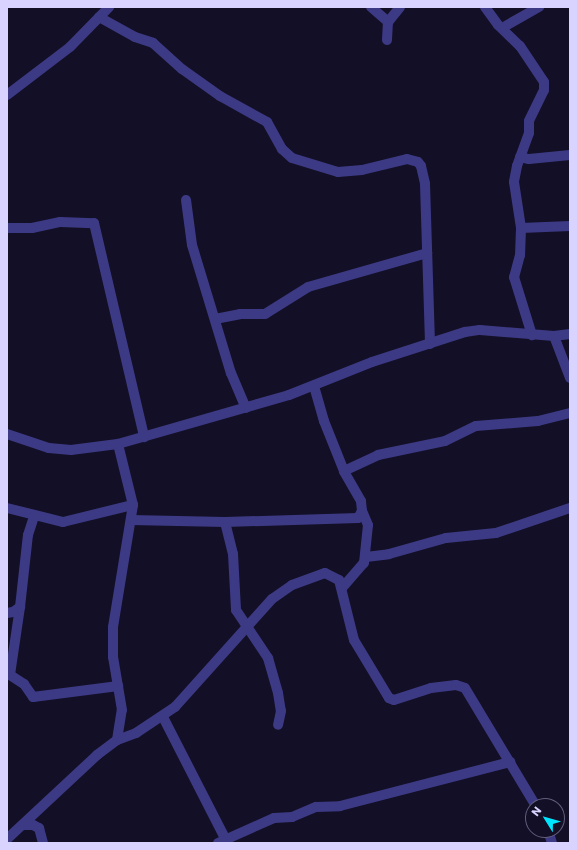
<!DOCTYPE html>
<style>
body{margin:0}
#map{position:relative;width:577px;height:850px;overflow:hidden;background:#130f26;font-family:Poppins,sans-serif}
div>[style]{position:absolute}
.minor>*{height:10px;margin:-5px;padding:0 5px;transform-origin:5px;border-radius:5px;background:#3d3a85}
span{translate:-50% -50%;white-space:nowrap;text-align:center;line-height:1.15;-webkit-text-stroke:4px #130f26;paint-order:stroke}
.frame{position:absolute;inset:0;border:8px solid #d9d4ff;pointer-events:none}
.north{position:absolute;left:525px;top:798px;width:40px;height:40px;box-sizing:border-box;background:#130f26;border:1px solid #625e7d;border-radius:50%;rotate:307deg;font-size:11px;font-weight:700;line-height:16px;text-align:center;color:#d9d4ff}
.north::after{content:'';display:block;margin:auto;width:14px;height:18px;background:#00e5ff;clip-path:polygon(50% 0,100% 100%,50% 72%,0 100%)}
</style>
<div id="map">
<div class="minor">
<div style="left:371px;top:7px;width:23px;rotate:41deg"></div>
<div style="left:485px;top:7px;width:22px;rotate:54deg"></div>
<div style="left:498px;top:25px;width:30px;rotate:44deg"></div>
<div style="left:520px;top:46px;width:43px;rotate:56.3deg"></div>
<div style="left:544px;top:82px;width:8px;rotate:90deg"></div>
<div style="left:544px;top:90px;width:34px;rotate:116deg"></div>
<div style="left:529px;top:121px;width:12px;rotate:90deg"></div>
<div style="left:529px;top:133px;width:35px;rotate:110deg"></div>
<div style="left:517px;top:166px;width:16px;rotate:101deg"></div>
<div style="left:514px;top:182px;width:47px;rotate:81.3deg"></div>
<div style="left:521px;top:228px;width:27px;rotate:92deg"></div>
<div style="left:520px;top:255px;width:23px;rotate:105deg"></div>
<div style="left:514px;top:277px;width:61px;rotate:72.8deg"></div>
<div style="left:99px;top:17px;width:41px;rotate:29.1deg"></div>
<div style="left:135px;top:37px;width:19px;rotate:18deg"></div>
<div style="left:153px;top:43px;width:39px;rotate:42deg"></div>
<div style="left:182px;top:69px;width:47px;rotate:35.4deg"></div>
<div style="left:220px;top:96px;width:54px;rotate:29deg"></div>
<div style="left:267px;top:122px;width:31px;rotate:61deg"></div>
<div style="left:282px;top:149px;width:13px;rotate:42deg"></div>
<div style="left:292px;top:158px;width:48px;rotate:16.9deg"></div>
<div style="left:338px;top:172px;width:24px;rotate:-5deg"></div>
<div style="left:362px;top:170px;width:46px;rotate:-13.7deg"></div>
<div style="left:407px;top:159px;width:11px;rotate:15deg"></div>
<div style="left:418px;top:162px;width:5px;rotate:53deg"></div>
<div style="left:421px;top:166px;width:18px;rotate:77deg"></div>
<div style="left:425px;top:184px;width:160px;rotate:88.2deg"></div>
<div style="left:502px;top:28px;width:43px;rotate:-29.6deg"></div>
<div style="left:387px;top:40px;width:18px;rotate:-87deg"></div>
<div style="left:388px;top:22px;width:19px;rotate:-51deg"></div>
<div style="left:7px;top:95px;width:79px;rotate:-37.3deg"></div>
<div style="left:70px;top:47px;width:56px;rotate:-45.7deg"></div>
<div style="left:520px;top:157px;width:9px;rotate:13deg"></div>
<div style="left:529px;top:159px;width:41px;rotate:-5.6deg"></div>
<div style="left:186px;top:200px;width:45px;rotate:82.4deg"></div>
<div style="left:192px;top:245px;width:134px;rotate:73.1deg"></div>
<div style="left:231px;top:373px;width:38px;rotate:67deg"></div>
<div style="left:7px;top:228px;width:25px"></div>
<div style="left:32px;top:228px;width:29px;rotate:-12deg"></div>
<div style="left:60px;top:222px;width:34px;rotate:2deg"></div>
<div style="left:94px;top:223px;width:220px;rotate:76.8deg"></div>
<div style="left:521px;top:228px;width:49px;rotate:-2.3deg"></div>
<div style="left:215px;top:319px;width:25px;rotate:-11deg"></div>
<div style="left:240px;top:314px;width:25px"></div>
<div style="left:265px;top:314px;width:51px;rotate:-32.1deg"></div>
<div style="left:308px;top:287px;width:124px;rotate:-15.9deg"></div>
<div style="left:554px;top:336px;width:45px;rotate:69.1deg"></div>
<div style="left:7px;top:434px;width:44px;rotate:18.4deg"></div>
<div style="left:49px;top:448px;width:22px;rotate:5deg"></div>
<div style="left:71px;top:450px;width:47px;rotate:-7.3deg"></div>
<div style="left:118px;top:444px;width:178px;rotate:-16deg"></div>
<div style="left:289px;top:395px;width:89px;rotate:-21.7deg"></div>
<div style="left:372px;top:362px;width:98px;rotate:-17.9deg"></div>
<div style="left:465px;top:332px;width:15px;rotate:-8deg"></div>
<div style="left:480px;top:330px;width:74px;rotate:4.6deg"></div>
<div style="left:554px;top:336px;width:16px;rotate:-7deg"></div>
<div style="left:344px;top:471px;width:38px;rotate:-25deg"></div>
<div style="left:378px;top:455px;width:68px;rotate:-11.8deg"></div>
<div style="left:445px;top:441px;width:34px;rotate:-26deg"></div>
<div style="left:476px;top:426px;width:62px;rotate:-4.6deg"></div>
<div style="left:538px;top:421px;width:33px;rotate:-14deg"></div>
<div style="left:7px;top:508px;width:58px;rotate:14deg"></div>
<div style="left:63px;top:522px;width:72px;rotate:-13.7deg"></div>
<div style="left:131px;top:520px;width:94px;rotate:1.2deg"></div>
<div style="left:225px;top:522px;width:133px;rotate:-1.7deg"></div>
<div style="left:358px;top:518px;width:8px;rotate:-60deg"></div>
<div style="left:362px;top:511px;width:10px;rotate:-96deg"></div>
<div style="left:361px;top:501px;width:34px;rotate:-120deg"></div>
<div style="left:344px;top:471px;width:54px;rotate:-111.8deg"></div>
<div style="left:324px;top:421px;width:37px;rotate:-106deg"></div>
<div style="left:225px;top:522px;width:33px;rotate:76deg"></div>
<div style="left:233px;top:554px;width:56px;rotate:86.9deg"></div>
<div style="left:236px;top:610px;width:58px;rotate:56.3deg"></div>
<div style="left:268px;top:658px;width:36px;rotate:74deg"></div>
<div style="left:278px;top:693px;width:18px;rotate:81deg"></div>
<div style="left:281px;top:711px;width:14px;rotate:102deg"></div>
<div style="left:366px;top:557px;width:23px;rotate:-7deg"></div>
<div style="left:389px;top:554px;width:59px;rotate:-15.7deg"></div>
<div style="left:446px;top:538px;width:50px;rotate:-5.7deg"></div>
<div style="left:496px;top:533px;width:78px;rotate:-18.7deg"></div>
<div style="left:342px;top:588px;width:33px;rotate:-49deg"></div>
<div style="left:364px;top:563px;width:38px;rotate:-84deg"></div>
<div style="left:368px;top:525px;width:15px;rotate:-113deg"></div>
<div style="left:20px;top:607px;width:69px;rotate:98.4deg"></div>
<div style="left:10px;top:675px;width:17px;rotate:33deg"></div>
<div style="left:24px;top:684px;width:16px;rotate:55deg"></div>
<div style="left:33px;top:697px;width:86px;rotate:-7.4deg"></div>
<div style="left:7px;top:613px;width:6px;rotate:-9deg"></div>
<div style="left:13px;top:612px;width:9px;rotate:-36deg"></div>
<div style="left:20px;top:607px;width:72px;rotate:-83.7deg"></div>
<div style="left:28px;top:535px;width:20px;rotate:-72deg"></div>
<div style="left:163px;top:717px;width:138px;rotate:62.9deg"></div>
<div style="left:117px;top:740px;width:30px;rotate:-81deg"></div>
<div style="left:122px;top:710px;width:54px;rotate:-99.6deg"></div>
<div style="left:113px;top:657px;width:30px;rotate:-90deg"></div>
<div style="left:113px;top:627px;width:124px;rotate:-80.7deg"></div>
<div style="left:133px;top:505px;width:63px;rotate:-103.8deg"></div>
<div style="left:23px;top:825px;width:10px"></div>
<div style="left:33px;top:825px;width:7px;rotate:27deg"></div>
<div style="left:39px;top:828px;width:16px;rotate:75deg"></div>
<div style="left:548px;top:830px;width:14px;rotate:73deg"></div>
<div style="left:7px;top:839px;width:123px;rotate:-43deg"></div>
<div style="left:97px;top:755px;width:25px;rotate:-37deg"></div>
<div style="left:117px;top:740px;width:20px;rotate:-20deg"></div>
<div style="left:136px;top:733px;width:47px;rotate:-33.7deg"></div>
<div style="left:175px;top:707px;width:145px;rotate:-48.1deg"></div>
<div style="left:272px;top:599px;width:24px;rotate:-35deg"></div>
<div style="left:292px;top:585px;width:35px;rotate:-20deg"></div>
<div style="left:325px;top:573px;width:16px;rotate:27deg"></div>
<div style="left:339px;top:580px;width:62px;rotate:76deg"></div>
<div style="left:354px;top:640px;width:68px;rotate:58.9deg"></div>
<div style="left:389px;top:698px;width:5px;rotate:22deg"></div>
<div style="left:394px;top:700px;width:39px;rotate:-18deg"></div>
<div style="left:431px;top:688px;width:25px;rotate:-7deg"></div>
<div style="left:456px;top:685px;width:9px;rotate:18deg"></div>
<div style="left:465px;top:688px;width:138px;rotate:59deg"></div>
<div style="left:218px;top:843px;width:61px;rotate:-24.1deg"></div>
<div style="left:274px;top:818px;width:18px;rotate:-3deg"></div>
<div style="left:292px;top:817px;width:26px;rotate:-23deg"></div>
<div style="left:316px;top:807px;width:24px;rotate:-2deg"></div>
<div style="left:340px;top:806px;width:176px;rotate:-14.5deg"></div>
</div>
<div class="frame"></div>
<div class="north">N</div>
</div>
